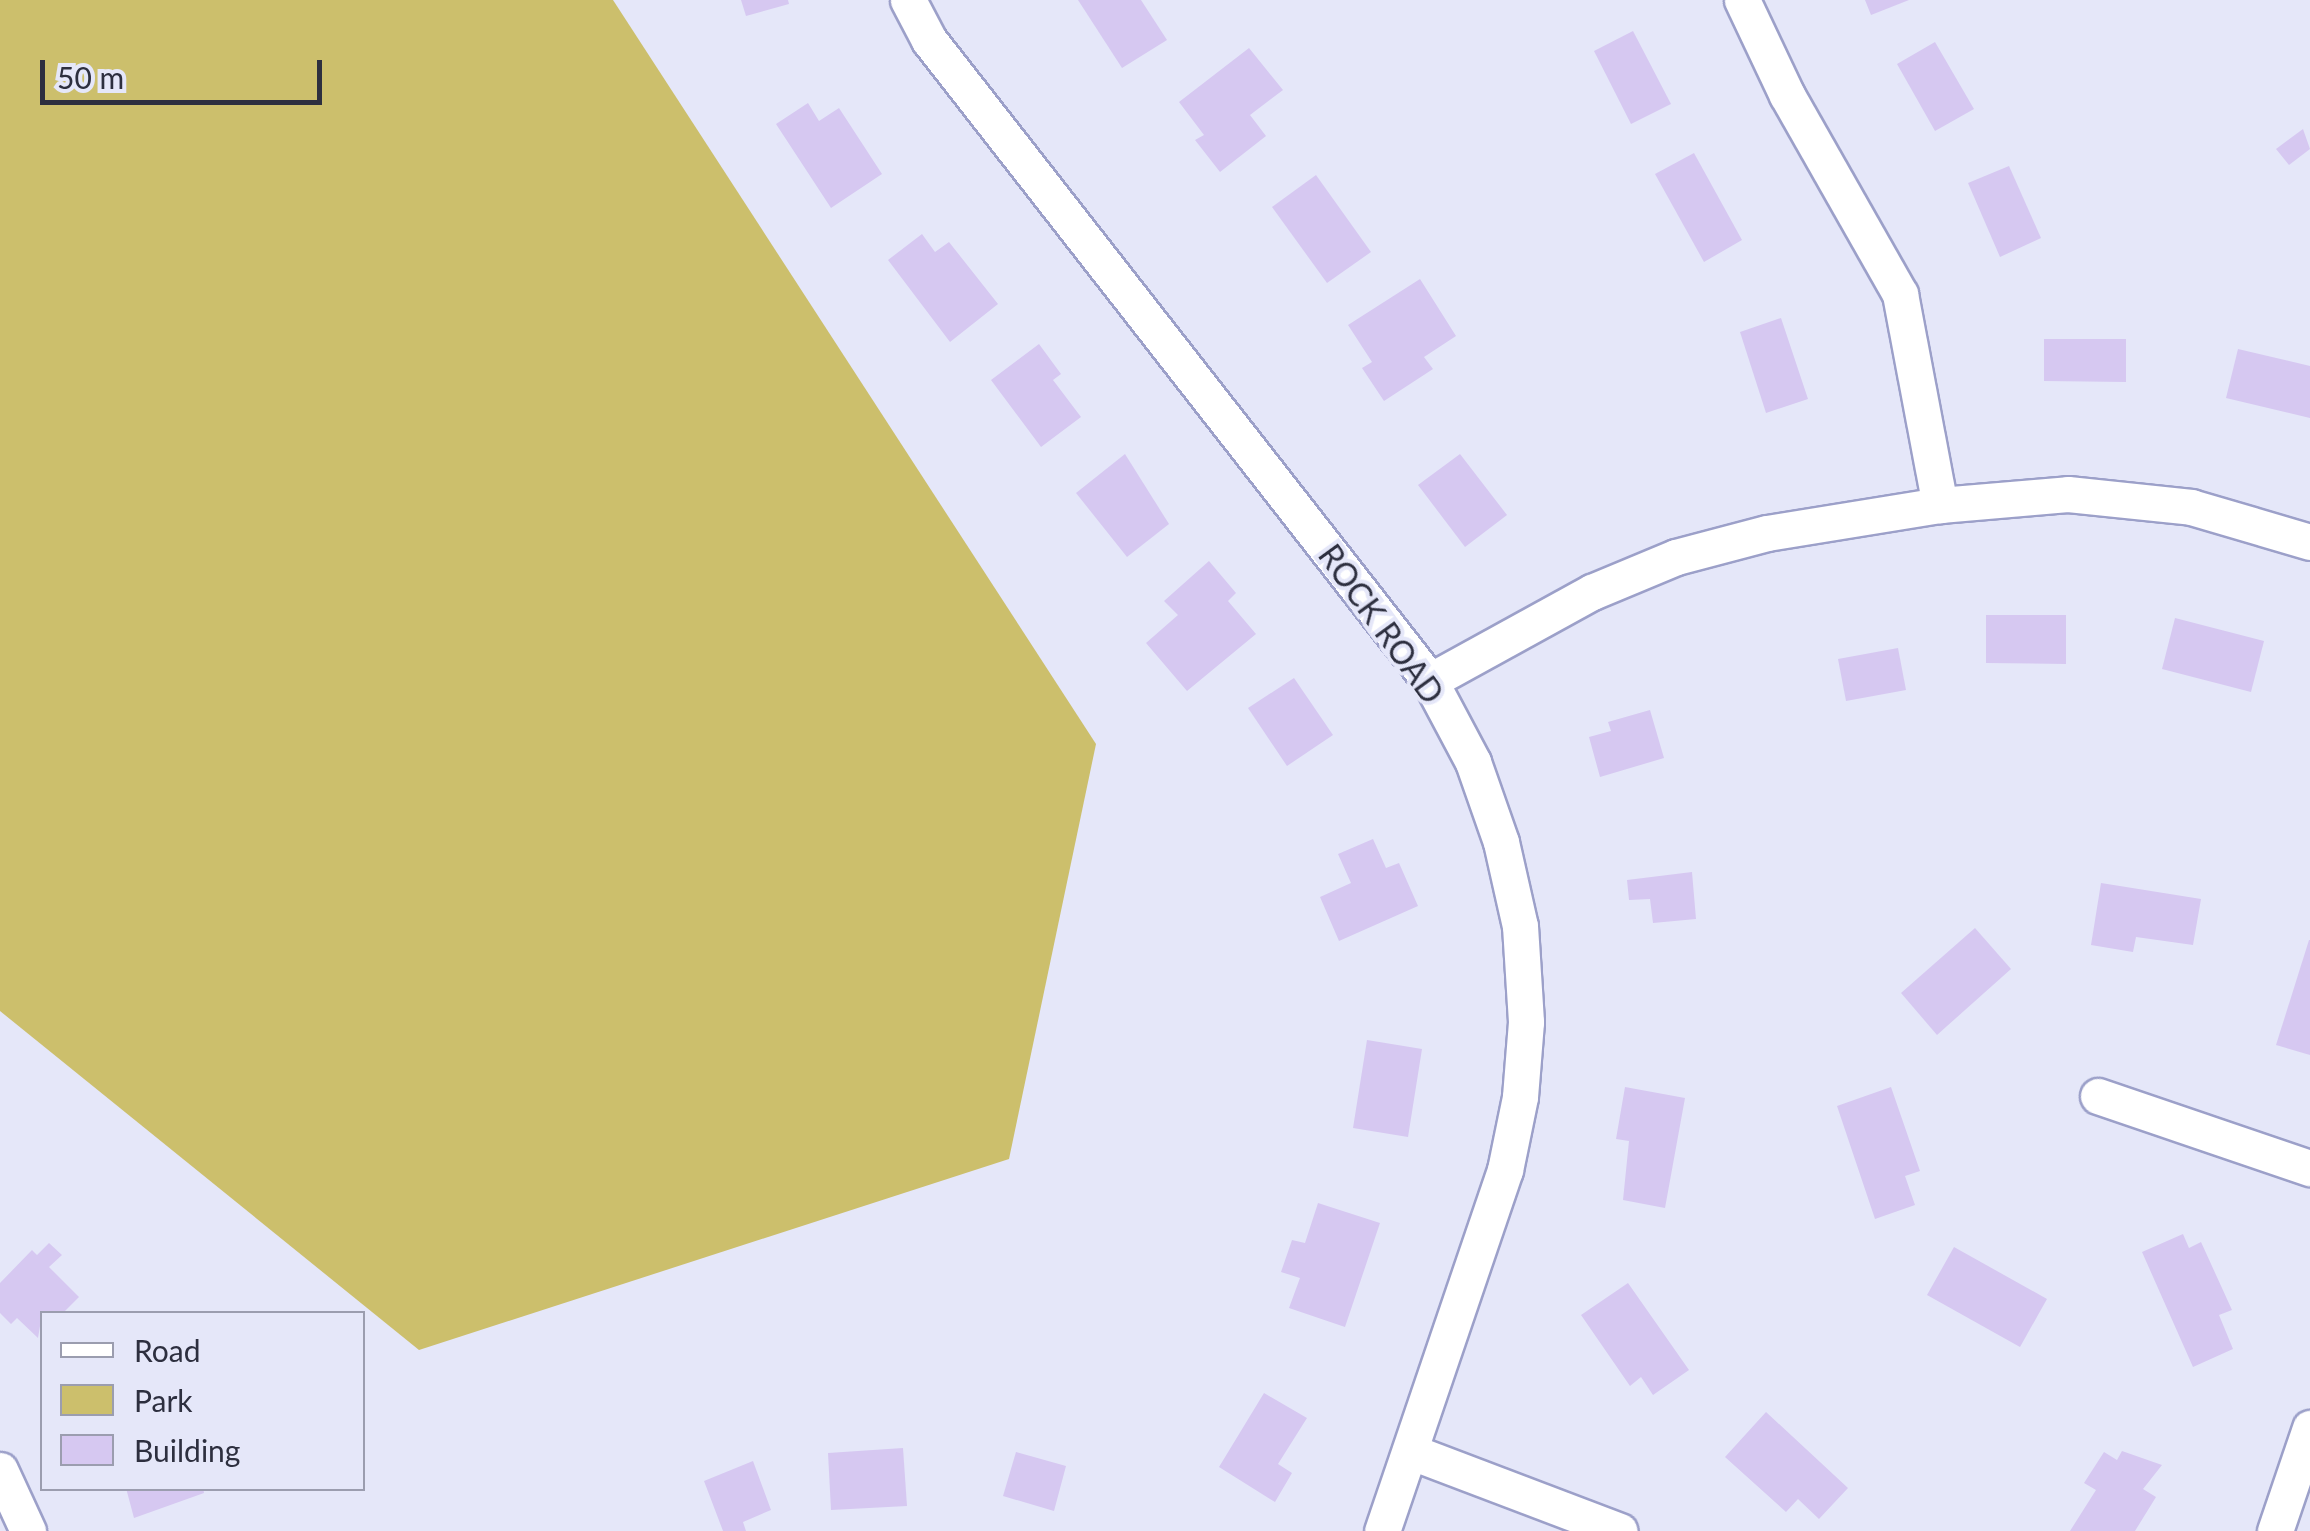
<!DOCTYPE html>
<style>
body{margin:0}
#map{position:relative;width:2310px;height:1531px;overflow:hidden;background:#e5e7f9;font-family:Lato,sans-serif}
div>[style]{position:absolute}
.green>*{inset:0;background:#ccbf6c}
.building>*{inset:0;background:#d6c8f1}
.roads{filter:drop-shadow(2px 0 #9ca0c9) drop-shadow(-2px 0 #9ca0c9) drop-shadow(0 2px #9ca0c9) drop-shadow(0 -2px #9ca0c9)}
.street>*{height:35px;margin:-17.5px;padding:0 17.5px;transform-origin:17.5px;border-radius:17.5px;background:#fff}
span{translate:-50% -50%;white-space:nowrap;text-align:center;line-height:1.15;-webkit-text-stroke:8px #e5e7f9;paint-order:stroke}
.street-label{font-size:32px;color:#2d2f3f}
.legend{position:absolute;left:40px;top:1311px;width:325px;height:180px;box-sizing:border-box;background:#e5e7f9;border:2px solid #9b9daf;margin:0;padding:12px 18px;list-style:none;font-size:30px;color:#2d2f3f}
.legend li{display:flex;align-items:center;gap:20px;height:50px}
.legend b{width:50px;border:2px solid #9b9daf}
.scale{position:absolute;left:40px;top:60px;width:282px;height:45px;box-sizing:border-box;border:5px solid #2d2f3f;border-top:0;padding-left:12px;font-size:30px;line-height:35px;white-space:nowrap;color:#2d2f3f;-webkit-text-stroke:8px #e5e7f9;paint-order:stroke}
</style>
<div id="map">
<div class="green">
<div style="clip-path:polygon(0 0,613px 0,1096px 744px,1009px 1159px,419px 1350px,0 1011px)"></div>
</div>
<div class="building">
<div style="clip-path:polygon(741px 0,788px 0,789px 4px,746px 16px)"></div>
<div style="clip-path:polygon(1078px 0,1141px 0,1167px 40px,1122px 68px)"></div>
<div style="clip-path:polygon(1865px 0,1909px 0,1871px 15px)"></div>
<div style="clip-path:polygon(1633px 31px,1671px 104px,1631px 124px,1594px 51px)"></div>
<div style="clip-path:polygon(1935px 42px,1974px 109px,1935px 131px,1897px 64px)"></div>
<div style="clip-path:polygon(1249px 48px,1283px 90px,1250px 115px,1266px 136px,1220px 172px,1195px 140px,1204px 135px,1179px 102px)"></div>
<div style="clip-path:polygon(808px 103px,819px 121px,839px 108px,882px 174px,831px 208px,776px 124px)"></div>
<div style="clip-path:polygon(2303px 129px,2310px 149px,2289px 165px,2276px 149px)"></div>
<div style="clip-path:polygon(1694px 153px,1742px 240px,1704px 262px,1655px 174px)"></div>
<div style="clip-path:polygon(2009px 166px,2041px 238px,2000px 257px,1968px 183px)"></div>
<div style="clip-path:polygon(1316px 175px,1371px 252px,1327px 283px,1272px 207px)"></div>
<div style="clip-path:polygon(922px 234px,935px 252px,949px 242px,998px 304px,950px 342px,888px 260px)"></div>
<div style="clip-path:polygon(1420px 279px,1456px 336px,1424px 357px,1433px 369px,1384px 401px,1362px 368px,1372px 362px,1348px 325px)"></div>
<div style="clip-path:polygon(1781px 318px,1808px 399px,1766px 413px,1740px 332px)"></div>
<div style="clip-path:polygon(2044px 339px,2126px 339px,2126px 382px,2044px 381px)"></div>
<div style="clip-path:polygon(1039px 344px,1061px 374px,1053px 380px,1081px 417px,1041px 447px,991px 380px)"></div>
<div style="clip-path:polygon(2238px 349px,2310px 366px,2310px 418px,2226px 398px)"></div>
<div style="clip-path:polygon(1125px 454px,1169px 524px,1127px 557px,1076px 493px)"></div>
<div style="clip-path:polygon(1460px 454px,1507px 515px,1465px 547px,1418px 485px)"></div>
<div style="clip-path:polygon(1209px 561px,1236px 593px,1228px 601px,1256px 634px,1187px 691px,1146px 643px,1178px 615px,1164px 601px)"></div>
<div style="clip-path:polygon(1986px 615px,2066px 615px,2066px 664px,1986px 663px)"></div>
<div style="clip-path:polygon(2175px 618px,2264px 641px,2251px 692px,2162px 669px)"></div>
<div style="clip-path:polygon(1898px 648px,1906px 690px,1846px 701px,1838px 659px)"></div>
<div style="clip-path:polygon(1294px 678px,1333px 735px,1287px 766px,1248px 708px)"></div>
<div style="clip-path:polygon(1650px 710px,1664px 758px,1600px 777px,1589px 737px,1611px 731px,1608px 722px)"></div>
<div style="clip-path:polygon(1373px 839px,1386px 868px,1399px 863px,1418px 906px,1339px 941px,1320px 897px,1351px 883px,1338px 854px)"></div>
<div style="clip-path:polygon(1692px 872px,1696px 919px,1653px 923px,1650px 899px,1629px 900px,1627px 880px)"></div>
<div style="clip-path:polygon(2101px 883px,2201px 899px,2193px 945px,2136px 937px,2133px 952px,2091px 945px)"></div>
<div style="clip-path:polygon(1975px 928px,2011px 969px,1937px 1035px,1901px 993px)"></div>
<div style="clip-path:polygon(2309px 940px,2310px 940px,2310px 1055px,2276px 1045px)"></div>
<div style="clip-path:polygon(1367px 1040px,1422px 1049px,1408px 1137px,1353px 1128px)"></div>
<div style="clip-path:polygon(1625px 1087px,1685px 1098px,1665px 1208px,1623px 1200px,1629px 1141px,1616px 1139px)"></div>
<div style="clip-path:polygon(1891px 1087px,1920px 1171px,1905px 1176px,1915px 1205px,1875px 1219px,1837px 1106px)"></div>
<div style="clip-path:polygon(1318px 1203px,1380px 1223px,1345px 1327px,1289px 1308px,1300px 1278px,1281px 1272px,1292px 1240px,1305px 1243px)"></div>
<div style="clip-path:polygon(2183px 1234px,2189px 1248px,2201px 1242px,2232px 1310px,2219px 1315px,2233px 1349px,2193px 1367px,2142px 1252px)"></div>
<div style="clip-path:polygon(49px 1243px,62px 1255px,49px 1267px,79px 1297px,62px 1314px,42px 1314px,38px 1338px,17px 1318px,11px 1324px,0 1313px,0 1283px,32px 1250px,37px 1255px)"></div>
<div style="clip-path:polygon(1954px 1247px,2047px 1299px,2020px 1347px,1927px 1295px)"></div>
<div style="clip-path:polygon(1628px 1283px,1689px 1370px,1653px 1395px,1641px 1377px,1630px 1386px,1581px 1315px)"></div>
<div style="clip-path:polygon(1264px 1393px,1307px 1418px,1278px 1464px,1292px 1473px,1275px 1502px,1219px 1467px)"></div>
<div style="clip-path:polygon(1766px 1412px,1848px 1488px,1819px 1519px,1798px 1499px,1786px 1512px,1725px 1457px)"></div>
<div style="clip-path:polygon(903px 1448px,907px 1506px,831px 1510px,828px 1453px)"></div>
<div style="clip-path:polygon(2122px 1451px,2162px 1465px,2143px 1489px,2156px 1497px,2135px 1531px,2070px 1531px,2096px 1490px,2084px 1483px,2104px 1452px,2117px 1460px)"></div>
<div style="clip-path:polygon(1016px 1452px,1066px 1466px,1054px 1511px,1003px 1496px)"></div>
<div style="clip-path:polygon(753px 1461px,771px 1510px,743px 1522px,746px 1531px,723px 1531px,704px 1481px)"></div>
<div style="clip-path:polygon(126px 1488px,203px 1488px,204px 1493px,134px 1518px)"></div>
</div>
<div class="roads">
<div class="street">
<div style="left:908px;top:0;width:45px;rotate:62.3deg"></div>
<div style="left:929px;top:40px;width:814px;rotate:51.99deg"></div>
<div style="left:1430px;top:681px;width:92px;rotate:62deg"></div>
<div style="left:1473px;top:762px;width:85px;rotate:70.7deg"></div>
<div style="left:1501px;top:842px;width:86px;rotate:77.3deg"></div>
<div style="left:1520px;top:926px;width:96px;rotate:86.4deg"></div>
<div style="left:1526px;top:1022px;width:75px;rotate:94.6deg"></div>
<div style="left:1520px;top:1097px;width:75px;rotate:101.6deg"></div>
<div style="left:1505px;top:1170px;width:381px;rotate:108.8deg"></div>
<div style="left:1742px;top:0;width:105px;rotate:64.7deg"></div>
<div style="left:1787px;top:95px;width:229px;rotate:60.4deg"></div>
<div style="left:1900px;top:294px;width:215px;rotate:79.3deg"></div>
<div style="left:1430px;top:681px;width:185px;rotate:-28.8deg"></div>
<div style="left:1592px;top:592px;width:91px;rotate:-22.6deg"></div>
<div style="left:1676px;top:557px;width:94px;rotate:-14.8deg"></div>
<div style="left:1767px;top:533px;width:175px;rotate:-9.2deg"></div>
<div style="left:1940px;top:505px;width:128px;rotate:-4.9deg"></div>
<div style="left:2068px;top:494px;width:124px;rotate:6deg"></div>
<div style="left:2191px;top:507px;width:124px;rotate:16.4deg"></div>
<div style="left:2098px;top:1096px;width:224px;rotate:18.8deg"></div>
<div style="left:1412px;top:1452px;width:222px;rotate:20.8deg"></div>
<div style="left:0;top:1470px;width:67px;rotate:65.3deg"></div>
<div style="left:2275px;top:1531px;width:109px;rotate:-71.2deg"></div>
</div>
</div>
<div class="street-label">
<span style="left:1381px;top:624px;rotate:54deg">ROCK ROAD</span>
</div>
<ul class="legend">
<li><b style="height:12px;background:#fff"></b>Road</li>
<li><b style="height:28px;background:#ccbf6c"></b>Park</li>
<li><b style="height:28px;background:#d6c8f1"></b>Building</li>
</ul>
<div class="scale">50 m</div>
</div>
